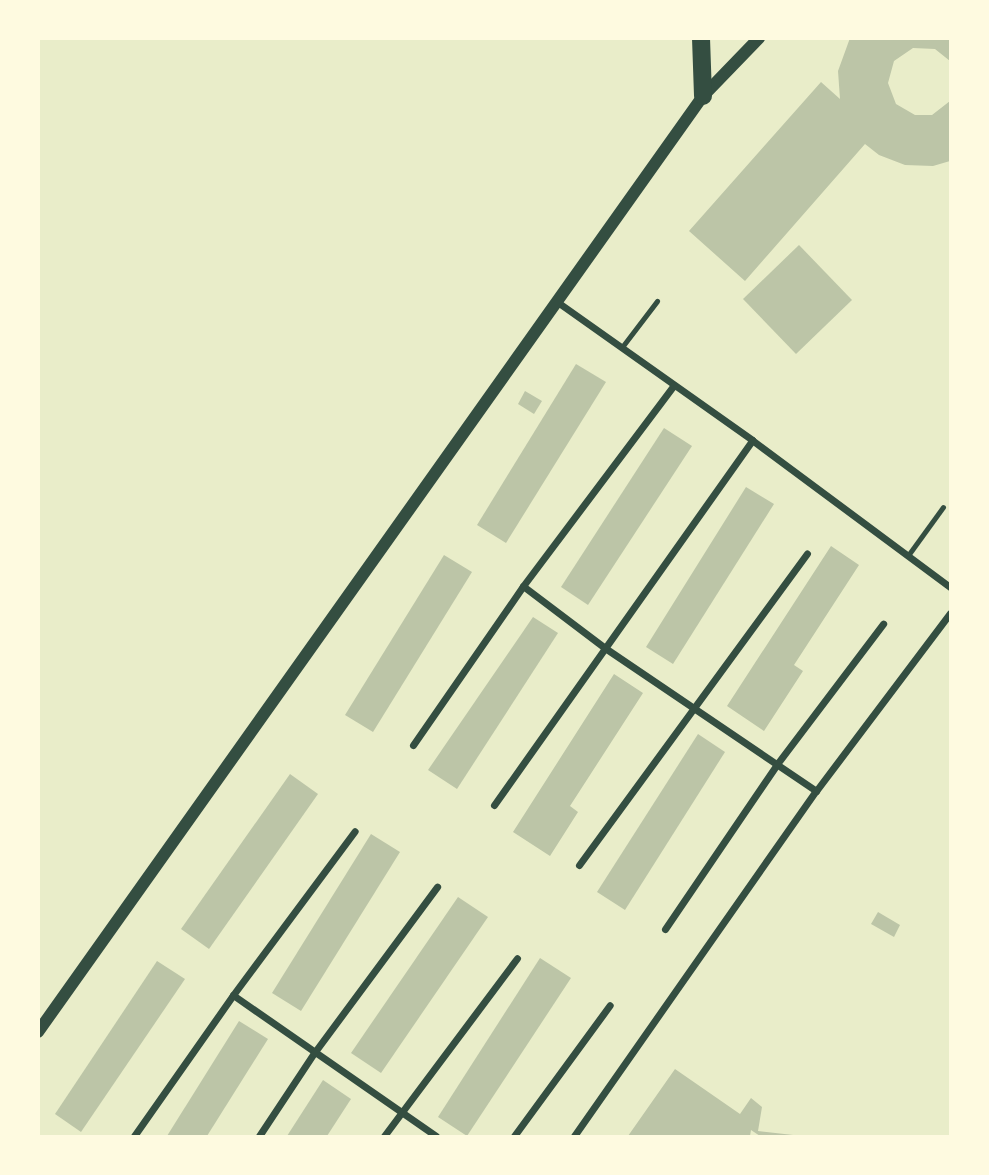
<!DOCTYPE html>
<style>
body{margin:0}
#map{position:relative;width:989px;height:1175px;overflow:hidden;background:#e9edc9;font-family:Overpass,sans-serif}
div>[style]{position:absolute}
.building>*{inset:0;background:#bcc5a7}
.service>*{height:5px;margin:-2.5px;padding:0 2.5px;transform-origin:2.5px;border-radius:2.5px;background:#344e41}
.minor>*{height:7px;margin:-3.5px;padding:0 3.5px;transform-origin:3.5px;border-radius:3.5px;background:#344e41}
.tertiary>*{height:12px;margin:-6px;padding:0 6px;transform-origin:6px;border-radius:6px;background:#344e41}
.primary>*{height:18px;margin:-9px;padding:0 9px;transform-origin:9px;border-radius:9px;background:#344e41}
span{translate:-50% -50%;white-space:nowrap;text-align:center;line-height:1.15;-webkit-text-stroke:7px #fefae0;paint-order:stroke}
.frame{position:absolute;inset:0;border:40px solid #fefae0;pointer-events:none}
</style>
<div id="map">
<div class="building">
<div style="clip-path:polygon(850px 38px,950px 38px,950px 61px,935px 49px,913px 48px,894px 61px,888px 83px,896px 104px,915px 115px,932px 115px,950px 101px,950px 161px,933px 166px,905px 165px,879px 155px,865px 144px,745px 281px,689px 231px,821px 82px,840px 99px,838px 71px)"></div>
<div style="clip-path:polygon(799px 245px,852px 300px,796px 354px,743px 299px)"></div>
<div style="clip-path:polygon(576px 364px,606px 382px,506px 543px,477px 525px)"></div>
<div style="clip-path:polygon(525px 391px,542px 401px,534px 414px,518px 404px)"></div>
<div style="clip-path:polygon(664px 428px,692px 446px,588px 605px,561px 587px)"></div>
<div style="clip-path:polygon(746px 487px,774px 504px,673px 664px,646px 647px)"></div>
<div style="clip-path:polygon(831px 546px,859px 565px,794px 665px,803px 671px,764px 731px,727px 706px)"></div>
<div style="clip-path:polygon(444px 555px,472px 572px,373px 732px,345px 715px)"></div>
<div style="clip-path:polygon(533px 617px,558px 633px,457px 789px,428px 770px)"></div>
<div style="clip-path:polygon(614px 674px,643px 693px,570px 806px,578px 812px,550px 856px,513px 832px)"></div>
<div style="clip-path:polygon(698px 734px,725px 752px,625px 910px,597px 892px)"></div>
<div style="clip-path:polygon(290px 774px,318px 794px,209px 949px,181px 929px)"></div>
<div style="clip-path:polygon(371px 834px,400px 852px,301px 1011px,272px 993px)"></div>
<div style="clip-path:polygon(458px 897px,488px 917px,381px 1073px,351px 1053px)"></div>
<div style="clip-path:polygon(878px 912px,900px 925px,894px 937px,871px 924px)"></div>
<div style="clip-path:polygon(540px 958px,571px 978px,467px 1136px,438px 1117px)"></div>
<div style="clip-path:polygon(157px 961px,185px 979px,81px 1132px,55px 1114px)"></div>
<div style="clip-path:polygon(239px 1021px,268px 1039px,207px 1136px,167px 1136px)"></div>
<div style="clip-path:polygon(675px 1069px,740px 1114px,751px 1098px,762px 1107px,758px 1131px,802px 1136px,760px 1136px,751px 1130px,750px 1136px,628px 1136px)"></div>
<div style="clip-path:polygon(323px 1080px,351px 1099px,327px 1136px,287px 1136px)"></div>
</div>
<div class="service">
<div style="left:622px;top:347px;width:58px;rotate:-52.7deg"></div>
<div style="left:909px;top:554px;width:58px;rotate:-54.1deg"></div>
</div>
<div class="minor">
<div style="left:556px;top:301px;width:240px;rotate:35.3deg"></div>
<div style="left:752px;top:440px;width:247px;rotate:36.6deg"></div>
<div style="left:523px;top:586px;width:103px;rotate:37.1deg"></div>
<div style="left:605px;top:648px;width:255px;rotate:34.1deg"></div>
<div style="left:413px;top:745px;width:193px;rotate:-55.3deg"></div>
<div style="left:523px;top:586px;width:251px;rotate:-53.1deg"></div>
<div style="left:494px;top:805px;width:447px;rotate:-54.7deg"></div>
<div style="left:579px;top:865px;width:386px;rotate:-53.8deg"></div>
<div style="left:665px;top:929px;width:199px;rotate:-55.8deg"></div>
<div style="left:777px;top:764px;width:176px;rotate:-52.9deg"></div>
<div style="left:233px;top:995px;width:247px;rotate:34.8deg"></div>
<div style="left:134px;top:1136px;width:172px;rotate:-54.9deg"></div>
<div style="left:233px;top:995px;width:204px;rotate:-53.4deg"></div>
<div style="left:259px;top:1136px;width:100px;rotate:-56.5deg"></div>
<div style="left:314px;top:1053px;width:207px;rotate:-53.5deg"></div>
<div style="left:384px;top:1136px;width:222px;rotate:-53.2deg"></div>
<div style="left:514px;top:1136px;width:162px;rotate:-53.8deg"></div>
<div style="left:574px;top:1136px;width:421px;rotate:-55deg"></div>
<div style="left:816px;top:791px;width:223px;rotate:-53deg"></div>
</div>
<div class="tertiary">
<div style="left:38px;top:1032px;width:1148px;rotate:-54.61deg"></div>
<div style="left:703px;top:96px;width:81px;rotate:-46deg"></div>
</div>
<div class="primary">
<div style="left:701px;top:38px;width:58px;rotate:88deg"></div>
</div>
<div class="frame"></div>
</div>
